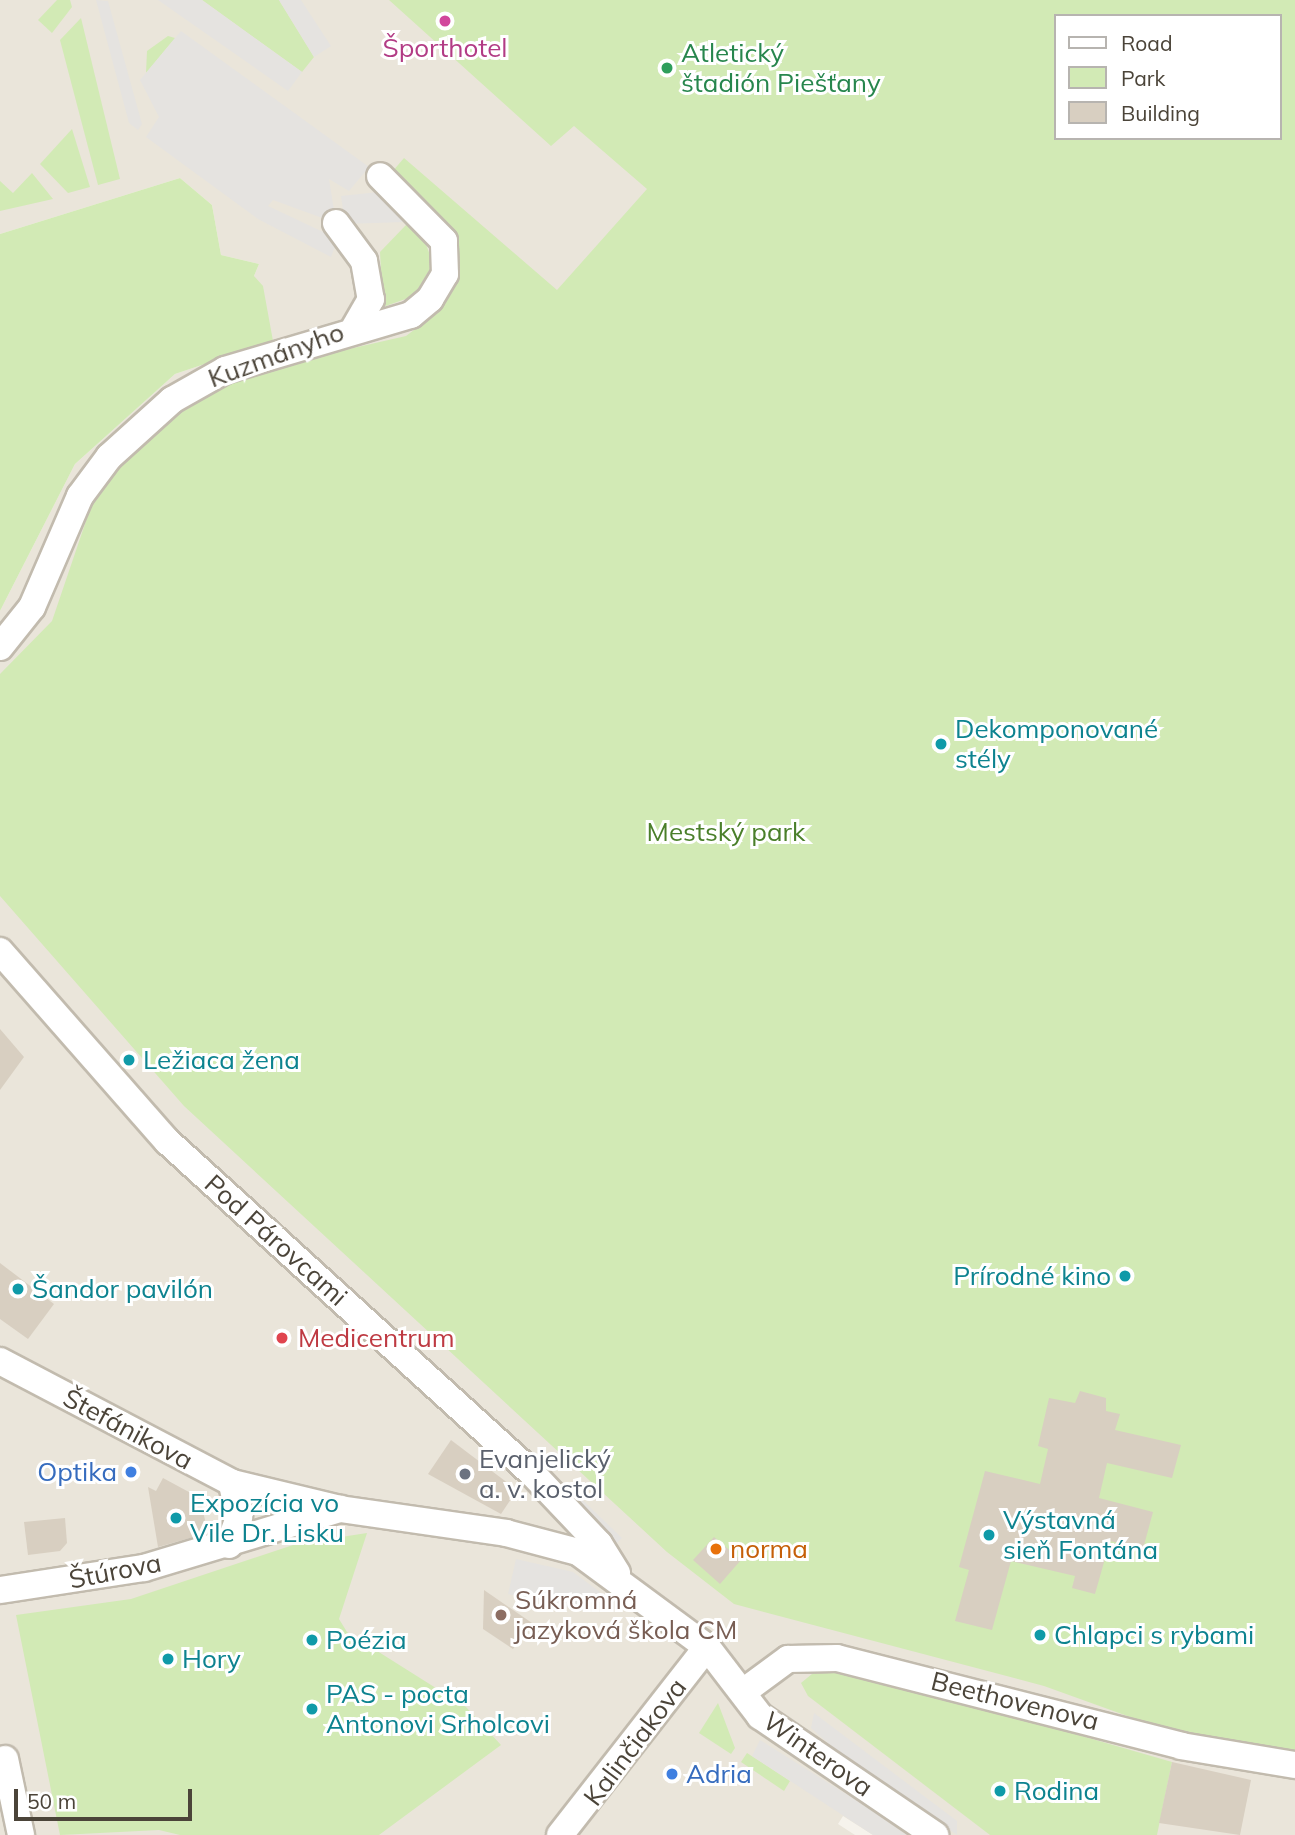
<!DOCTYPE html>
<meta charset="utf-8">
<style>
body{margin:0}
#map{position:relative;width:1295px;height:1835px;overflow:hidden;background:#f6f3ec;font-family:Mulish,sans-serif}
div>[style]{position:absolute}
.residential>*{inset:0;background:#eae5da}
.green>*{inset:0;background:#d2eab5}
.parking>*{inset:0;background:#e5e3e0}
.building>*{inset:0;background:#d8cfc1}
.roads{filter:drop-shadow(2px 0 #c2bbae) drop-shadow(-2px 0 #c2bbae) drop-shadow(0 2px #c2bbae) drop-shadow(0 -2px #c2bbae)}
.street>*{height:26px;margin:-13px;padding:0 13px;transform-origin:13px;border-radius:13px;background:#fff}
.dots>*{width:19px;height:19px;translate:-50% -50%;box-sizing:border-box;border:4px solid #fff;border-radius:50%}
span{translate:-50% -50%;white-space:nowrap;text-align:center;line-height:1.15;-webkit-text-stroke:6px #fff;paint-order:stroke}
.hotel-label{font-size:26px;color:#b23c85}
.leisure-label{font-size:26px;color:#27864d}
.left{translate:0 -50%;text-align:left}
.street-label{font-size:26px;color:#4b4439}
.culture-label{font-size:26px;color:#0d838f}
.right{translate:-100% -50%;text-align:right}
.park-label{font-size:26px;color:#4a7f2a}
.health-label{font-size:26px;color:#be3a42}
.worship-label{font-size:26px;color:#5b616d}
.shop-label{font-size:26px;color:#366cbe}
.food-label{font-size:26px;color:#c56008}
.education-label{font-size:26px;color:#785e54}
.legend{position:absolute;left:1054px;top:14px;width:228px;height:126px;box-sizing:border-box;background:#fff;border:2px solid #b7b4b0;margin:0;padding:9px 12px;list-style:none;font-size:21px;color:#4b4439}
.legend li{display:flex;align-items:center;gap:14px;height:35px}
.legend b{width:35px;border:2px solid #b7b4b0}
.scale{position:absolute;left:14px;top:1789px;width:178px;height:32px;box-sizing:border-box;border:4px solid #4b4439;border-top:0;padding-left:9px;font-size:21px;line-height:24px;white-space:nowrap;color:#4b4439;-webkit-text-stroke:5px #fff;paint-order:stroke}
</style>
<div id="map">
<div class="residential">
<div style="clip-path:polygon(0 0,914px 0,1055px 138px,1279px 138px,1295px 107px,1295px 1835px,873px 1835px,843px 1816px,838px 1824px,855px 1835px,0 1835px,0 611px,75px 464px,175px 374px,272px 341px,254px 276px,259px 264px,221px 255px,212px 205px,180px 178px,0 234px)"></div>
</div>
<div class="green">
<div style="clip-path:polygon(57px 0,70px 0,72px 7px,52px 33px,38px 20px)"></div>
<div style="clip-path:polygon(202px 0,279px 0,314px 57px,302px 72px)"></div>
<div style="clip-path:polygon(evenodd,389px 0,1295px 0,1295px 1753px,1169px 1731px,1044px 1686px,734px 1604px,667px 1552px,184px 1106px,0 896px,0 674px,52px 621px,103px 471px,180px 400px,292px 362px,406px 336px,435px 314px,456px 278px,454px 239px,446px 222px,392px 172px,404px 158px,557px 290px,647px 189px,574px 126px,551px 146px,389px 0,1055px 16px,1279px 16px,1279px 138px,1055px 138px,1055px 16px)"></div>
<div style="clip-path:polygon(81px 18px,120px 179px,98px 185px,60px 40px)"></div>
<div style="clip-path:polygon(168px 36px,175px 38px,146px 73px,147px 51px)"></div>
<div style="clip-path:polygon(72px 129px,90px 187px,68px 193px,40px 164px)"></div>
<div style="clip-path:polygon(32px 173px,53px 199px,0 211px,0 181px,13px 193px)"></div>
<div style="clip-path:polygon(180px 178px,212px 205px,221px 255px,259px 264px,254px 276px,263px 286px,273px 341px,175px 374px,75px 464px,0 611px,0 234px)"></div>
<div style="clip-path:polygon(406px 225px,420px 227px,433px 264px,414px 296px,383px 307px,380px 252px)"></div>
<div style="clip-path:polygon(367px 1533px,339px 1619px,347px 1632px,466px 1707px,501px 1745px,379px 1835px,180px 1835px,159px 1830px,60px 1835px,16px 1615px,131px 1599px,296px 1544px)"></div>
<div style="clip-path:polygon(818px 1669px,957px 1700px,1172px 1762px,1157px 1835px,990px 1835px,808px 1696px,801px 1683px)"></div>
<div style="clip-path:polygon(718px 1703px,735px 1748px,731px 1754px,699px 1733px)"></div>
<div style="clip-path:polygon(747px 1753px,790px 1781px,784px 1791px,741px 1762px)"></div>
</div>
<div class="parking">
<div style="clip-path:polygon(96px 0,108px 1px,142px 124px,138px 130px,129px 123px)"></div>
<div style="clip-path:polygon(158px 0,202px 0,302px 72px,288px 91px)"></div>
<div style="clip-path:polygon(279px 0,301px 0,331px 46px,314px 57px)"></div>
<div style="clip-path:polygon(181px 31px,369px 167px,349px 191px,329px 179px,336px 223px,273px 200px,268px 206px,338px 239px,331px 257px,258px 219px,146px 137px,159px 117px,140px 80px)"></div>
<div style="clip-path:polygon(388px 191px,404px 222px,345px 224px,341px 196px)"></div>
<div style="clip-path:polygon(566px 1484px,622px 1538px,614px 1546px,558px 1491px)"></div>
<div style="clip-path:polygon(516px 1559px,573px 1572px,600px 1592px,585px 1611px,508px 1594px)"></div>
<div style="clip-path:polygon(814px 1713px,957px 1821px,957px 1835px,836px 1750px,811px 1728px)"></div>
<div style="clip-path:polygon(760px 1740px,857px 1801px,907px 1835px,873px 1835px,752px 1756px)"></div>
</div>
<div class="building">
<div style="clip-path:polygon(0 1029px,24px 1057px,0 1090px)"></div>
<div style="clip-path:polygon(0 1263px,54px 1304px,28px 1339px,0 1319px)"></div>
<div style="clip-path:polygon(1080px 1391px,1106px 1398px,1106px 1411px,1120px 1414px,1115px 1430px,1181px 1445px,1172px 1478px,1107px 1463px,1099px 1498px,1153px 1512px,1143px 1549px,1110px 1541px,1095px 1594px,1072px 1588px,1075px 1576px,1011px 1561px,992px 1630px,955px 1621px,969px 1570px,959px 1567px,985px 1471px,1040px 1484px,1048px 1449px,1038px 1446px,1049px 1398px,1075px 1403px)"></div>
<div style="clip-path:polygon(451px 1440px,517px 1490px,501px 1514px,428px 1474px)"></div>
<div style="clip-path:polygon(163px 1478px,200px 1498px,205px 1520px,197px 1536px,158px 1547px,148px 1487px,156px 1491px)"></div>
<div style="clip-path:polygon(65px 1518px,67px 1543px,60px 1551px,28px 1555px,24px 1522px)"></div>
<div style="clip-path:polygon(714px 1537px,741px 1560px,720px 1584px,693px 1560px)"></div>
<div style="clip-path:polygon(484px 1590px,532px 1623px,513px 1649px,483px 1629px)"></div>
<div style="clip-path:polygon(1172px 1762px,1251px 1780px,1240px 1835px,1159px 1823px)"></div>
</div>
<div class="roads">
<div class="street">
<div style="left:336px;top:223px;width:47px;rotate:53.6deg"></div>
<div style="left:364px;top:261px;width:39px;rotate:80deg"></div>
<div style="left:371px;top:299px;width:32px;rotate:120deg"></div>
<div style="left:0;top:647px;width:51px;rotate:-51.3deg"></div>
<div style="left:32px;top:607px;width:121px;rotate:-66.6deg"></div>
<div style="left:80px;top:496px;width:49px;rotate:-53.4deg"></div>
<div style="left:109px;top:457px;width:85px;rotate:-42.1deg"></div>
<div style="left:172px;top:400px;width:61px;rotate:-29.5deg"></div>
<div style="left:225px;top:370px;width:194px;rotate:-16.5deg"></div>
<div style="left:411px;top:315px;width:25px;rotate:-40deg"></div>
<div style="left:430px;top:299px;width:29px;rotate:-59deg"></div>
<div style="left:445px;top:274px;width:33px;rotate:-92deg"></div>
<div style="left:444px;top:241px;width:91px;rotate:-134.6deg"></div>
<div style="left:0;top:951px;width:253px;rotate:48.7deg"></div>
<div style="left:167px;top:1141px;width:492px;rotate:42.3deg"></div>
<div style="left:531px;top:1472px;width:99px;rotate:46.6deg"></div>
<div style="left:599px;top:1544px;width:34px;rotate:58deg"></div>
<div style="left:0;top:1361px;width:262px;rotate:27.7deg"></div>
<div style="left:232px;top:1483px;width:111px;rotate:13.5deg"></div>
<div style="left:340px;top:1509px;width:168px;rotate:8.2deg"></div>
<div style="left:506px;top:1533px;width:74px;rotate:14.8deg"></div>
<div style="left:578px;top:1552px;width:160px;rotate:36.4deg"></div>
<div style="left:707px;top:1647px;width:87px;rotate:52.5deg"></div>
<div style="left:760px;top:1716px;width:212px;rotate:34.2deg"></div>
<div style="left:229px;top:1545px;width:30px;rotate:-70deg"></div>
<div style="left:239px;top:1517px;width:35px;rotate:-102deg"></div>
<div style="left:0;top:1590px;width:146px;rotate:-8.7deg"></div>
<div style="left:144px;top:1568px;width:205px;rotate:-16.8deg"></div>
<div style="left:743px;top:1692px;width:56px;rotate:-36.3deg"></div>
<div style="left:788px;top:1659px;width:49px;rotate:-1.2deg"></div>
<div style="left:837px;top:1658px;width:355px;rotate:14.3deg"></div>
<div style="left:1181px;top:1746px;width:116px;rotate:9.5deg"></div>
<div style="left:5px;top:1759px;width:78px;rotate:78.1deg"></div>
<div style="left:560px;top:1835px;width:239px;rotate:-52deg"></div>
</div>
</div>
<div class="dots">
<div style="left:445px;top:21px;background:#d1479c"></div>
<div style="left:667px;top:68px;background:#2e9e5b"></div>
<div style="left:941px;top:744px;background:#0f9aa8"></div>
<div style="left:129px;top:1060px;background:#0f9aa8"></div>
<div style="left:1125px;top:1276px;background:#0f9aa8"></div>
<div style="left:18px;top:1289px;background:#0f9aa8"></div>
<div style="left:282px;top:1338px;background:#e0444e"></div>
<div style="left:131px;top:1472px;background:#3f7fe0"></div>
<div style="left:465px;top:1474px;background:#6b7280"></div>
<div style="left:176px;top:1518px;background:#0f9aa8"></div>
<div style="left:989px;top:1535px;background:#0f9aa8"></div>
<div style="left:716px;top:1549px;background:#e8710a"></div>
<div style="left:501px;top:1615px;background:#8d6e63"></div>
<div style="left:1040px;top:1635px;background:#0f9aa8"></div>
<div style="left:312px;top:1640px;background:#0f9aa8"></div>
<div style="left:168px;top:1659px;background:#0f9aa8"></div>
<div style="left:312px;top:1709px;background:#0f9aa8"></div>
<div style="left:672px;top:1774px;background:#3f7fe0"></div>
<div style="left:1000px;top:1791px;background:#0f9aa8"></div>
</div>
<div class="hotel-label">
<span style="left:445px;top:48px">Športhotel</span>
</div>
<div class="leisure-label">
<span class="left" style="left:681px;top:68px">Atletický<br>štadión Piešťany</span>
</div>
<div class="street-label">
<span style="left:276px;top:355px;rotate:-20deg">Kuzmányho</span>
<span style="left:276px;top:1240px;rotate:42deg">Pod Párovcami</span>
<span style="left:128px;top:1429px;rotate:28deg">Štefánikova</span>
<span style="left:115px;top:1571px;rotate:-11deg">Štúrova</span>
<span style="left:1015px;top:1701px;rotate:14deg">Beethovenova</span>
<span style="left:635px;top:1742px;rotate:-53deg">Kalinčiakova</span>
<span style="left:818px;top:1754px;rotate:35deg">Winterova</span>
</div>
<div class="culture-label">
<span class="left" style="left:955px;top:744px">Dekomponované<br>stély</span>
<span class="left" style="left:143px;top:1060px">Ležiaca žena</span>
<span class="right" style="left:1111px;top:1276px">Prírodné kino</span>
<span class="left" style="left:32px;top:1289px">Šandor pavilón</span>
<span class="left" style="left:190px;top:1518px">Expozícia vo<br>Vile Dr. Lisku</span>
<span class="left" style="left:1003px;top:1535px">Výstavná<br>sieň Fontána</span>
<span class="left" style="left:1054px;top:1635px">Chlapci s rybami</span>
<span class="left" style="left:326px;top:1640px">Poézia</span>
<span class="left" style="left:182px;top:1659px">Hory</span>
<span class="left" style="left:326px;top:1709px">PAS - pocta<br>Antonovi Srholcovi</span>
<span class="left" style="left:1014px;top:1791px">Rodina</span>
</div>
<div class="park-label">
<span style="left:726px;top:832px">Mestský park</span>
</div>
<div class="health-label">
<span class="left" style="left:298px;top:1338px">Medicentrum</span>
</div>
<div class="worship-label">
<span class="left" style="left:479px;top:1474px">Evanjelický<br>a. v. kostol</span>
</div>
<div class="shop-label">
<span class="right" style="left:117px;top:1472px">Optika</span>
<span class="left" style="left:686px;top:1774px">Adria</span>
</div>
<div class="food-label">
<span class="left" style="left:730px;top:1549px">norma</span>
</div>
<div class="education-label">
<span class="left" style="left:515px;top:1615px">Súkromná<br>jazyková škola CM</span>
</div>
<ul class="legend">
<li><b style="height:9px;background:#fff"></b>Road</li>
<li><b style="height:19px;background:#d2eab5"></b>Park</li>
<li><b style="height:19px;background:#d8cfc1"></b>Building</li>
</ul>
<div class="scale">50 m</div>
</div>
